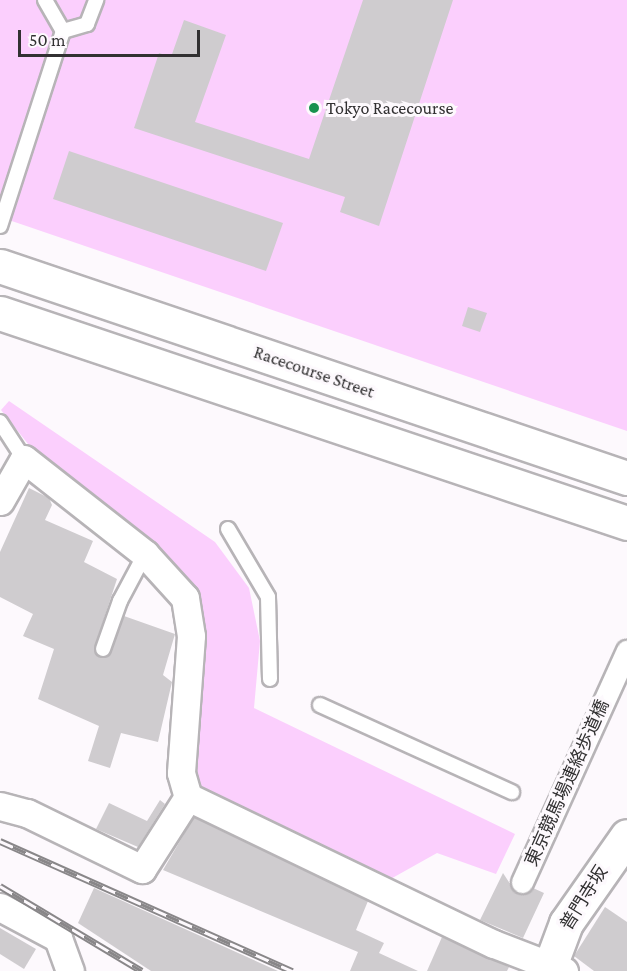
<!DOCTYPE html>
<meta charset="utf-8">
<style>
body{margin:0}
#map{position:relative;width:627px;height:971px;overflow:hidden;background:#fdf9fd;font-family:"Crimson Pro","Noto Sans JP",serif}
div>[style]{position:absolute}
.green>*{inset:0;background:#fbcffd}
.building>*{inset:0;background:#cfcccf}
.roads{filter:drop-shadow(2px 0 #b7b4b7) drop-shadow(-2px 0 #b7b4b7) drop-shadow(0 2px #b7b4b7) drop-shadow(0 -2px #b7b4b7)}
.service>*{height:14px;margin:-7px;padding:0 7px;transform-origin:7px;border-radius:7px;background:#fff}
.pedestrian>*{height:21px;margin:-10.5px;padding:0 10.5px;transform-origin:10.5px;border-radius:10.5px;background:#fff}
.minor>*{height:27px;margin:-13.5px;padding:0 13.5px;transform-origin:13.5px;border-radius:13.5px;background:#fff}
.tertiary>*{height:33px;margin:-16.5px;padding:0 16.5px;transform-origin:16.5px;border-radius:16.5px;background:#fff}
.rail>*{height:7px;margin-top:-3.5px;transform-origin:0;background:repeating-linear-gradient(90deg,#fdf9fd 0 14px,#898789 0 28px);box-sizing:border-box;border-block:2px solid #898789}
.dots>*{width:16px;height:16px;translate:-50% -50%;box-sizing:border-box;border:3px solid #fdf9fd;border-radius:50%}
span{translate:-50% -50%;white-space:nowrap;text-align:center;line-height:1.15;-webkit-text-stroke:6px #fdf9fd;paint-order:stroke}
.poi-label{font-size:18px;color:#323132}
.left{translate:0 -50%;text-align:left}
.street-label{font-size:18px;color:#323132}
.scale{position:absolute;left:18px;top:30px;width:182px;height:27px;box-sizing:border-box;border:3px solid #323132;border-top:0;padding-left:8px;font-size:18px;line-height:21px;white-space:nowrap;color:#323132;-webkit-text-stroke:4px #fdf9fd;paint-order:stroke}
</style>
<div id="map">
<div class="green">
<div style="clip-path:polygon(0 0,627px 0,627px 431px,0 217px)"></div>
<div style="clip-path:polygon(9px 401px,215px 542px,249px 588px,260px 641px,254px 708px,515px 834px,496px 874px,437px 853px,387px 881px,194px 790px,199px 619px,32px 449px,1px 410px)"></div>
</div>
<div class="building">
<div style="clip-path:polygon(363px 0,453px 0,379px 226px,340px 212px,345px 197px,134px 128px,159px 53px,171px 57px,184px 20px,226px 35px,195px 122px,309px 159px)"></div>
<div style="clip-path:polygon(69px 151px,283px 223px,266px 271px,53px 199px)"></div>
<div style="clip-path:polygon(468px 307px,487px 313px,480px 332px,462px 326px)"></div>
<div style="clip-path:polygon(29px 488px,49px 498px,52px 505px,45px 520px,93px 541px,84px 562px,117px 579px,95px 646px,97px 655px,109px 655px,124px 616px,175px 634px,163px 675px,172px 682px,158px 742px,121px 733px,110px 768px,88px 761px,99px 726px,38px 699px,54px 649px,23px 636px,33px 614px,0 597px,0 552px)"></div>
<div style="clip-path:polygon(160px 800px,165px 804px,138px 847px,96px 829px,109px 803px,147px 821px)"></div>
<div style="clip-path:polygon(194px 817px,368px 901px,356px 930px,384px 943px,379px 953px,418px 971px,350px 971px,358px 952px,163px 870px)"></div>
<div style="clip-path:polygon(503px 873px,516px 893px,533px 888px,544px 893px,523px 938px,480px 920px)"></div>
<div style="clip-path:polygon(94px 888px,278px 971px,151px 971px,78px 923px)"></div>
<div style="clip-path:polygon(605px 907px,627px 922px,627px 971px,594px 971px,574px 956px)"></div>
<div style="clip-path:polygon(0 928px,36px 949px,24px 969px,0 954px)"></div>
<div style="clip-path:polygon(442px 937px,509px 967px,507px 971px,427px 971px)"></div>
</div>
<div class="roads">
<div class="service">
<div style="left:45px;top:0;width:36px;rotate:60deg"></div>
<div style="left:0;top:226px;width:205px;rotate:-72.1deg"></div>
<div style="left:63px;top:31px;width:25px;rotate:-16deg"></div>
<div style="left:87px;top:24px;width:26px;rotate:-69deg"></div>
<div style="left:0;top:422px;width:44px;rotate:57deg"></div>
<div style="left:228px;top:529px;width:79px;rotate:59.5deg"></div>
<div style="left:268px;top:597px;width:82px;rotate:88.6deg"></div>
<div style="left:103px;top:649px;width:51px;rotate:-70.5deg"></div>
<div style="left:120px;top:601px;width:53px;rotate:-62deg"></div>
<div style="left:320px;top:705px;width:211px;rotate:24.4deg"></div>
</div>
<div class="pedestrian">
<div style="left:522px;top:882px;width:254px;rotate:-65.6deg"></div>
</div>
<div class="minor">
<div style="left:0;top:501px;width:48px;rotate:-60.3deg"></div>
<div style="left:24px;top:459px;width:154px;rotate:38.1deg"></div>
<div style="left:145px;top:554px;width:59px;rotate:47.7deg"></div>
<div style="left:185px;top:598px;width:38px;rotate:81deg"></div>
<div style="left:191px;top:636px;width:137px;rotate:94.2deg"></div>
<div style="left:181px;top:773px;width:25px;rotate:74deg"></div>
<div style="left:0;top:806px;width:28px;rotate:15deg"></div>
<div style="left:27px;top:813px;width:128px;rotate:26deg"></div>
<div style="left:142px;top:869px;width:85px;rotate:-57.4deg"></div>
<div style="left:188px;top:797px;width:339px;rotate:25.7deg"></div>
<div style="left:494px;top:944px;width:75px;rotate:21.1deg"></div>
<div style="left:0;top:907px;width:66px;rotate:28.1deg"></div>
<div style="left:58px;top:938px;width:35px;rotate:70deg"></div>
</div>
<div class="tertiary">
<div style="left:0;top:266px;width:662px;rotate:18.68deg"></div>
<div style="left:0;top:313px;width:661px;rotate:18.52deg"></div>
<div style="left:550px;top:966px;width:46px;rotate:-69.6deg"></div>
<div style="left:566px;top:923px;width:106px;rotate:-55deg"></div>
</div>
</div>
<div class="rail">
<div style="left:0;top:841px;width:320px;rotate:24deg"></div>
<div style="left:0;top:886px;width:165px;rotate:30.9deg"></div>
</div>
<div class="dots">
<div style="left:314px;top:108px;background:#18924f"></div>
</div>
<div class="poi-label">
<span class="left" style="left:326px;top:108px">Tokyo Racecourse</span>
</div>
<div class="street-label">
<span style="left:314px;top:372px;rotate:19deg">Racecourse Street</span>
<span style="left:567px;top:783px;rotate:-66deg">東京競馬場連絡歩道橋</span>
<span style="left:584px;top:898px;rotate:-58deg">普門寺坂</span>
</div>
<div class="scale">50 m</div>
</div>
